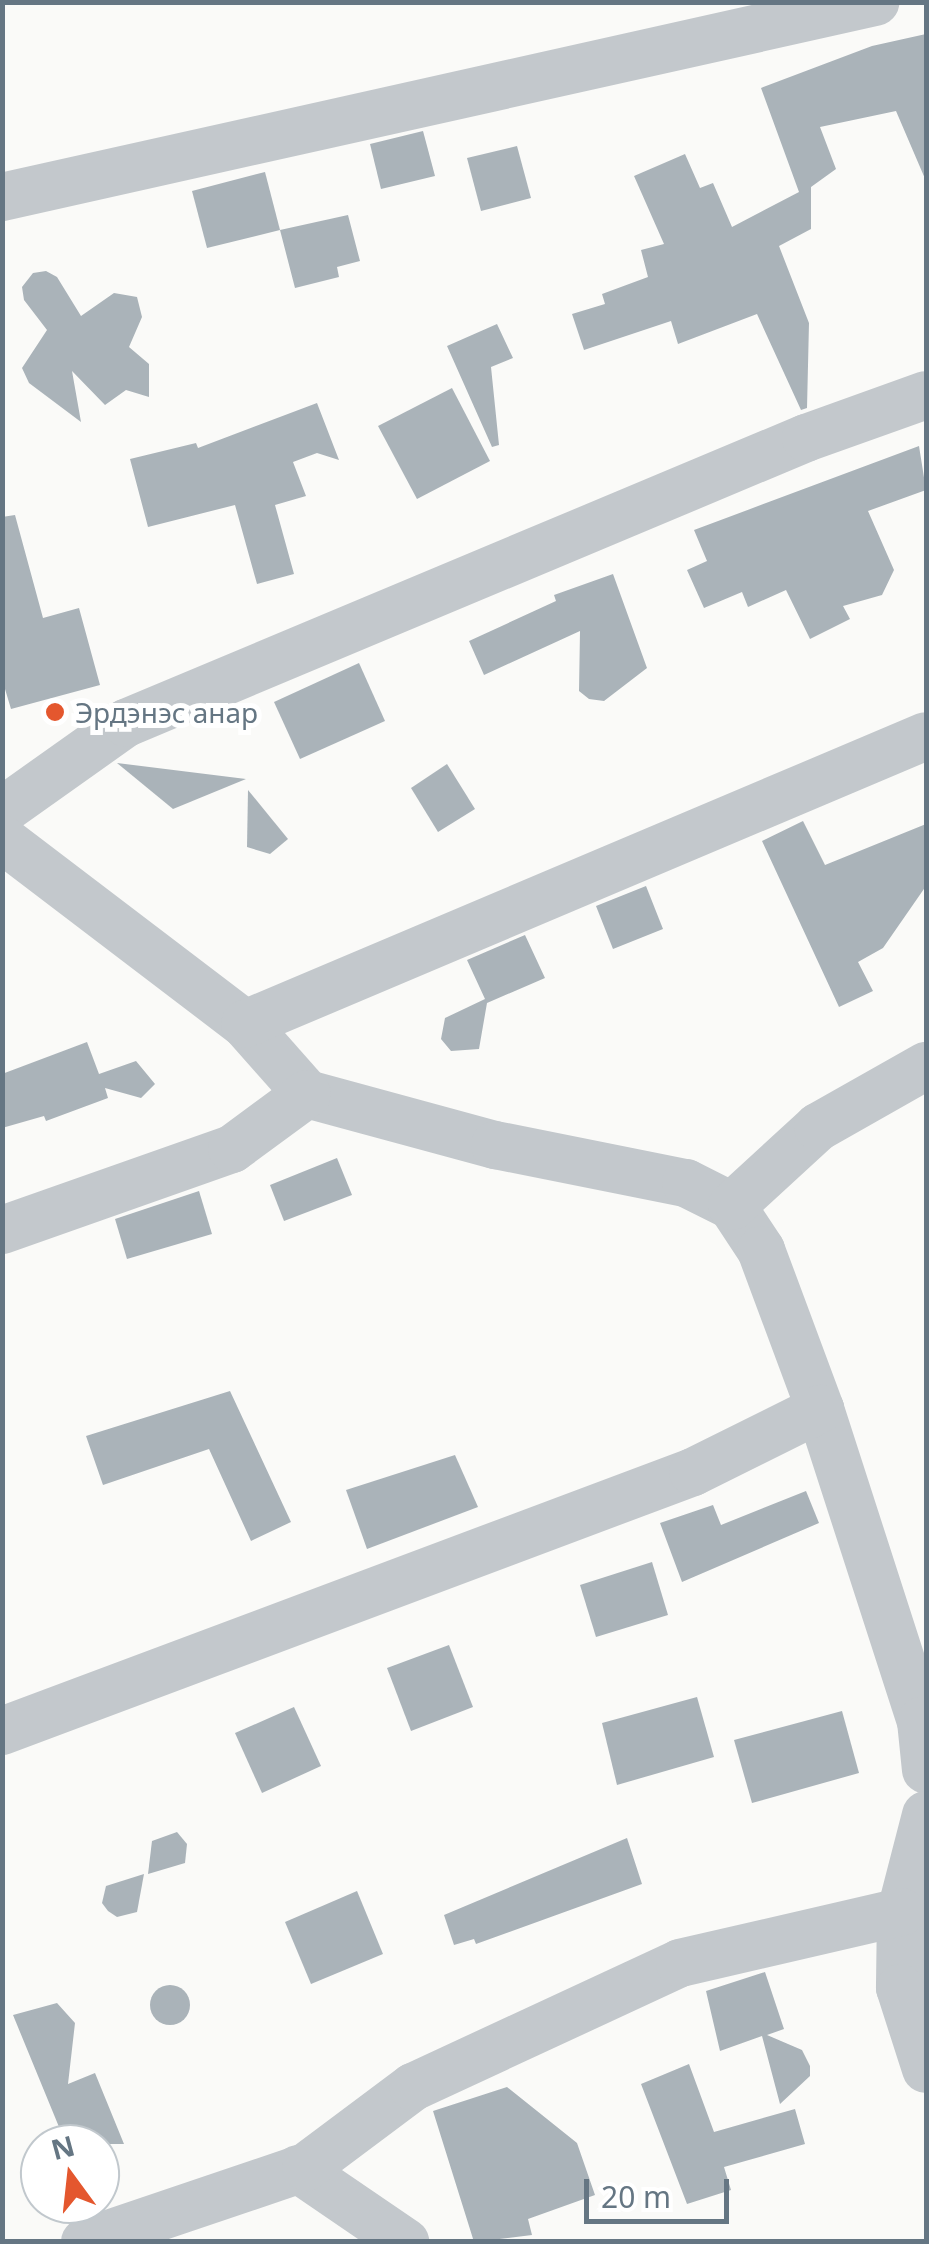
<!DOCTYPE html>
<meta charset="utf-8">
<style>
body{margin:0}
#map{position:relative;width:929px;height:2244px;overflow:hidden;background:#fafaf8;font-family:"Noto Sans",sans-serif}
div>[style]{position:absolute}
.building>*{inset:0;background:#aab3b9}
.round{border-radius:50%}
.street>*{height:48px;margin:-24px;padding:0 24px;transform-origin:24px;border-radius:24px;background:#c3c8cc}
.dots>*{width:28px;height:28px;translate:-50% -50%;box-sizing:border-box;border:5px solid #fff;border-radius:50%}
span{translate:-50% -50%;white-space:nowrap;text-align:center;line-height:1.15;-webkit-text-stroke:10px #fff;paint-order:stroke}
.poi-label{font-size:28px;color:#657683}
.left{translate:0 -50%;text-align:left}
.frame{position:absolute;inset:0;border:5px solid #657683;pointer-events:none}
.north{position:absolute;left:20px;top:2124px;width:100px;height:100px;box-sizing:border-box;background:#fff;border:2px solid #c1c8cd;border-radius:50%;rotate:345deg;font-size:28px;font-weight:700;line-height:40px;text-align:center;color:#657683}
.north::after{content:'';display:block;margin:auto;width:35px;height:45px;background:#e4572e;clip-path:polygon(50% 0,100% 100%,50% 72%,0 100%)}
.scale{position:absolute;left:584px;top:2179px;width:145px;height:45px;box-sizing:border-box;border:5px solid #657683;border-top:0;padding-left:12px;font-size:30px;line-height:35px;white-space:nowrap;color:#657683;-webkit-text-stroke:8px #fff;paint-order:stroke}
</style>
<div id="map">
<div class="building">
<div style="clip-path:polygon(926px 34px,926px 181px,896px 111px,820px 127px,836px 169px,811px 187px,811px 229px,779px 246px,809px 323px,807px 408px,801px 410px,757px 314px,678px 344px,671px 321px,584px 350px,572px 314px,605px 304px,602px 294px,648px 277px,641px 250px,664px 244px,634px 176px,685px 154px,700px 188px,713px 183px,732px 227px,799px 192px,761px 88px,872px 46px)"></div>
<div style="clip-path:polygon(423px 131px,435px 176px,381px 189px,370px 144px)"></div>
<div style="clip-path:polygon(517px 146px,531px 198px,481px 211px,467px 158px)"></div>
<div style="clip-path:polygon(265px 172px,280px 230px,207px 248px,192px 191px)"></div>
<div style="clip-path:polygon(348px 215px,360px 261px,337px 267px,339px 277px,295px 288px,280px 230px)"></div>
<div style="clip-path:polygon(46px 271px,57px 277px,81px 316px,114px 293px,137px 297px,142px 317px,129px 347px,149px 364px,149px 397px,126px 390px,105px 405px,72px 371px,81px 422px,29px 383px,22px 368px,47px 330px,24px 300px,22px 287px,33px 273px)"></div>
<div style="clip-path:polygon(497px 324px,513px 358px,491px 367px,499px 445px,492px 447px,447px 346px)"></div>
<div style="clip-path:polygon(452px 388px,490px 461px,417px 499px,378px 426px)"></div>
<div style="clip-path:polygon(317px 403px,339px 460px,317px 453px,293px 462px,306px 496px,275px 505px,294px 574px,257px 584px,235px 505px,148px 527px,130px 459px,196px 443px,198px 448px)"></div>
<div style="clip-path:polygon(919px 446px,926px 490px,868px 511px,894px 570px,882px 595px,843px 606px,850px 619px,810px 639px,786px 590px,748px 607px,742px 592px,704px 608px,687px 570px,707px 561px,694px 530px)"></div>
<div style="clip-path:polygon(15px 515px,43px 618px,79px 608px,100px 685px,11px 709px,2px 679px,2px 517px)"></div>
<div style="clip-path:polygon(613px 574px,647px 668px,604px 701px,589px 699px,579px 691px,580px 631px,484px 675px,469px 641px,556px 601px,554px 595px)"></div>
<div style="clip-path:polygon(359px 663px,385px 721px,300px 759px,274px 702px)"></div>
<div style="clip-path:polygon(117px 763px,246px 779px,173px 809px)"></div>
<div style="clip-path:polygon(447px 764px,475px 809px,438px 832px,411px 788px)"></div>
<div style="clip-path:polygon(248px 790px,288px 839px,270px 854px,247px 847px)"></div>
<div style="clip-path:polygon(803px 821px,825px 865px,926px 824px,926px 886px,883px 948px,858px 962px,873px 991px,839px 1007px,762px 841px)"></div>
<div style="clip-path:polygon(646px 886px,663px 929px,613px 949px,596px 906px)"></div>
<div style="clip-path:polygon(525px 935px,545px 978px,487px 1003px,479px 1049px,451px 1051px,441px 1039px,445px 1018px,485px 999px,467px 960px)"></div>
<div style="clip-path:polygon(87px 1042px,99px 1074px,136px 1061px,155px 1084px,141px 1098px,105px 1088px,108px 1098px,46px 1121px,44px 1116px,2px 1128px,2px 1074px)"></div>
<div style="clip-path:polygon(337px 1158px,352px 1195px,284px 1221px,270px 1185px)"></div>
<div style="clip-path:polygon(199px 1191px,212px 1234px,127px 1259px,115px 1219px)"></div>
<div style="clip-path:polygon(230px 1391px,291px 1522px,251px 1541px,209px 1449px,103px 1485px,86px 1436px)"></div>
<div style="clip-path:polygon(455px 1455px,478px 1507px,367px 1549px,346px 1490px)"></div>
<div style="clip-path:polygon(806px 1491px,819px 1523px,682px 1582px,660px 1523px,713px 1505px,721px 1525px)"></div>
<div style="clip-path:polygon(652px 1562px,668px 1615px,596px 1637px,580px 1585px)"></div>
<div style="clip-path:polygon(449px 1645px,473px 1707px,411px 1731px,387px 1668px)"></div>
<div style="clip-path:polygon(697px 1697px,714px 1757px,617px 1785px,602px 1723px)"></div>
<div style="clip-path:polygon(294px 1707px,321px 1766px,262px 1793px,235px 1733px)"></div>
<div style="clip-path:polygon(842px 1711px,859px 1773px,752px 1803px,734px 1740px)"></div>
<div style="clip-path:polygon(177px 1832px,187px 1844px,185px 1863px,148px 1874px,152px 1841px)"></div>
<div style="clip-path:polygon(627px 1838px,642px 1884px,476px 1944px,474px 1939px,454px 1945px,444px 1915px)"></div>
<div style="clip-path:polygon(144px 1874px,137px 1912px,117px 1917px,108px 1911px,102px 1903px,106px 1886px)"></div>
<div style="clip-path:polygon(357px 1891px,383px 1954px,311px 1984px,285px 1922px)"></div>
<div style="clip-path:polygon(765px 1972px,784px 2029px,767px 2035px,802px 2050px,810px 2066px,810px 2076px,780px 2104px,762px 2036px,720px 2051px,706px 1991px)"></div>
<div class="round" style="left:150px;top:1985px;width:40px;height:40px"></div>
<div style="clip-path:polygon(57px 2003px,75px 2023px,68px 2084px,95px 2073px,124px 2144px,66px 2144px,13px 2015px)"></div>
<div style="clip-path:polygon(689px 2064px,714px 2132px,795px 2109px,805px 2144px,724px 2167px,731px 2190px,687px 2204px,641px 2084px)"></div>
<div style="clip-path:polygon(507px 2087px,577px 2143px,595px 2195px,528px 2219px,532px 2235px,474px 2242px,433px 2111px)"></div>
</div>
<div class="street">
<div style="left:2px;top:197px;width:895px;rotate:-12.59deg"></div>
<div style="left:2px;top:811px;width:152px;rotate:-35.4deg"></div>
<div style="left:126px;top:723px;width:737px;rotate:-22.74deg"></div>
<div style="left:806px;top:438px;width:127px;rotate:-19.7deg"></div>
<div style="left:2px;top:839px;width:305px;rotate:37.3deg"></div>
<div style="left:245px;top:1024px;width:94px;rotate:48.5deg"></div>
<div style="left:307px;top:1094px;width:195px;rotate:15.2deg"></div>
<div style="left:495px;top:1145px;width:195px;rotate:11.3deg"></div>
<div style="left:686px;top:1183px;width:51px;rotate:26.6deg"></div>
<div style="left:732px;top:1206px;width:53px;rotate:56.6deg"></div>
<div style="left:761px;top:1250px;width:170px;rotate:69.6deg"></div>
<div style="left:820px;top:1409px;width:328px;rotate:72.1deg"></div>
<div style="left:921px;top:1721px;width:49px;rotate:84.2deg"></div>
<div style="left:245px;top:1024px;width:739px;rotate:-22.92deg"></div>
<div style="left:732px;top:1206px;width:117px;rotate:-42.6deg"></div>
<div style="left:818px;top:1127px;width:124px;rotate:-29.5deg"></div>
<div style="left:2px;top:1230px;width:244px;rotate:-19.4deg"></div>
<div style="left:232px;top:1149px;width:93px;rotate:-36.3deg"></div>
<div style="left:2px;top:1731px;width:738px;rotate:-20.55deg"></div>
<div style="left:693px;top:1472px;width:142px;rotate:-26.4deg"></div>
<div style="left:926px;top:1815px;width:100px;rotate:104.5deg"></div>
<div style="left:901px;top:1912px;width:76px;rotate:90.8deg"></div>
<div style="left:900px;top:1988px;width:85px;rotate:72.2deg"></div>
<div style="left:298px;top:2169px;width:130px;rotate:34.3deg"></div>
<div style="left:85px;top:2242px;width:233px;rotate:-18.7deg"></div>
<div style="left:306px;top:2167px;width:134px;rotate:-36.8deg"></div>
<div style="left:413px;top:2087px;width:294px;rotate:-24.9deg"></div>
<div style="left:680px;top:1963px;width:227px;rotate:-13deg"></div>
</div>
<div class="dots">
<div style="left:55px;top:712px;background:#e4572e"></div>
</div>
<div class="poi-label">
<span class="left" style="left:75px;top:712px">Эрдэнэс анар</span>
</div>
<div class="frame"></div>
<div class="north">N</div>
<div class="scale">20 m</div>
</div>
